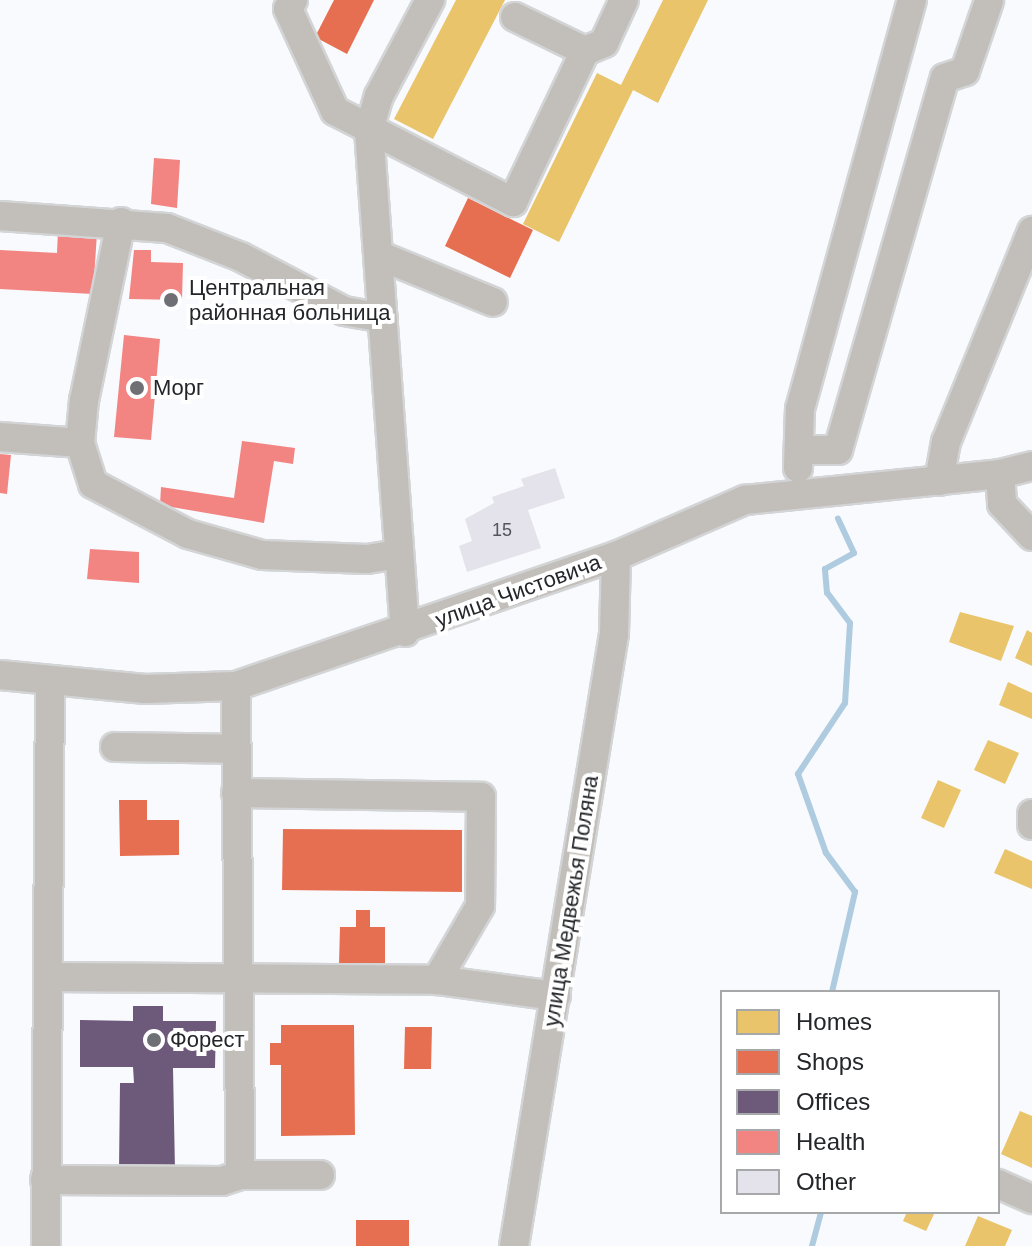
<!DOCTYPE html>
<meta charset="utf-8">
<style>
body{margin:0}
#map{position:relative;width:1032px;height:1246px;overflow:hidden;background:#f8fafd;font-family:Arial,sans-serif}
div>[style]{position:absolute}
.homes>*{inset:0;background:#e9c46a}
.shops>*{inset:0;background:#e76f51}
.offices>*{inset:0;background:#6d597a}
.health>*{inset:0;background:#f28482}
.stream>*{height:6px;margin:-3px;padding:0 3px;transform-origin:3px;border-radius:3px;background:#afcbe0}
.building>*{inset:0;background:#e4e2eb}
.roads{filter:drop-shadow(2px 0 #d3d4d6) drop-shadow(-2px 0 #d3d4d6) drop-shadow(0 2px #d3d4d6) drop-shadow(0 -2px #d3d4d6)}
.minor>*{height:28px;margin:-14px;padding:0 14px;transform-origin:14px;border-radius:14px;background:#c2beb9}
.dots>*{width:22px;height:22px;translate:-50% -50%;box-sizing:border-box;border:4px solid #fff;border-radius:50%}
span{translate:-50% -50%;white-space:nowrap;text-align:center;line-height:1.15;-webkit-text-stroke:8px #fff;paint-order:stroke}
.number-label{font-size:18px;color:#54555a}
.number-label span{-webkit-text-stroke-width:0}
.poi-label{font-size:22px;color:#24262a}
.left{translate:0 -50%;text-align:left}
.street-label{font-size:22px;color:#24262a}
.legend{position:absolute;left:720px;top:990px;width:280px;height:224px;box-sizing:border-box;background:#fff;border:2px solid #a7a8aa;margin:0;padding:10px 14px;list-style:none;font-size:24px;color:#24262a}
.legend li{display:flex;align-items:center;gap:16px;height:40px}
.legend b{width:40px;border:2px solid #a7a8aa}
</style>
<div id="map">
<div class="homes">
<div style="clip-path:polygon(456px 0,505px 0,433px 139px,394px 119px)"></div>
<div style="clip-path:polygon(663px 0,708px 0,658px 103px,633px 90px,559px 242px,523px 224px,597px 73px,621px 85px)"></div>
<div style="clip-path:polygon(960px 612px,1014px 626px,1001px 661px,949px 642px)"></div>
<div style="clip-path:polygon(1027px 630px,1032px 633px,1032px 666px,1015px 658px)"></div>
<div style="clip-path:polygon(1008px 682px,1032px 693px,1032px 719px,999px 705px)"></div>
<div style="clip-path:polygon(988px 740px,1019px 753px,1005px 784px,974px 770px)"></div>
<div style="clip-path:polygon(938px 780px,961px 790px,944px 828px,921px 818px)"></div>
<div style="clip-path:polygon(1005px 849px,1032px 861px,1032px 889px,994px 873px)"></div>
<div style="clip-path:polygon(1020px 1111px,1032px 1116px,1032px 1168px,1001px 1154px)"></div>
<div style="clip-path:polygon(907px 1212px,935px 1212px,926px 1231px,903px 1221px)"></div>
<div style="clip-path:polygon(978px 1216px,1012px 1230px,1005px 1246px,965px 1246px)"></div>
</div>
<div class="shops">
<div style="clip-path:polygon(334px 0,374px 0,347px 54px,315px 37px)"></div>
<div style="clip-path:polygon(468px 198px,533px 230px,510px 278px,445px 246px)"></div>
<div style="clip-path:polygon(119px 800px,147px 800px,147px 820px,179px 820px,179px 855px,120px 856px)"></div>
<div style="clip-path:polygon(283px 829px,462px 830px,462px 892px,282px 890px)"></div>
<div style="clip-path:polygon(356px 910px,370px 910px,370px 927px,385px 927px,385px 964px,339px 964px,340px 927px,356px 927px)"></div>
<div style="clip-path:polygon(281px 1025px,354px 1025px,355px 1135px,281px 1136px,281px 1065px,270px 1065px,270px 1043px,281px 1043px)"></div>
<div style="clip-path:polygon(405px 1027px,432px 1027px,431px 1069px,404px 1069px)"></div>
<div style="clip-path:polygon(356px 1220px,409px 1220px,409px 1246px,356px 1246px)"></div>
</div>
<div class="offices">
<div style="clip-path:polygon(133px 1006px,163px 1006px,163px 1021px,216px 1021px,215px 1068px,173px 1068px,175px 1171px,119px 1170px,120px 1083px,134px 1083px,133px 1067px,80px 1067px,80px 1020px,133px 1021px)"></div>
</div>
<div class="health">
<div style="clip-path:polygon(154px 158px,180px 160px,177px 208px,151px 204px)"></div>
<div style="clip-path:polygon(58px 231px,97px 233px,93px 294px,0 289px,0 250px,57px 253px)"></div>
<div style="clip-path:polygon(134px 250px,151px 250px,151px 262px,183px 263px,182px 300px,129px 299px)"></div>
<div style="clip-path:polygon(124px 335px,160px 339px,151px 440px,114px 437px)"></div>
<div style="clip-path:polygon(242px 441px,295px 448px,293px 464px,274px 461px,264px 523px,160px 505px,161px 487px,234px 498px)"></div>
<div style="clip-path:polygon(0 454px,11px 455px,7px 494px,0 493px)"></div>
<div style="clip-path:polygon(90px 549px,139px 552px,139px 583px,87px 579px)"></div>
</div>
<div class="stream">
<div style="left:832px;top:992px;width:103px;rotate:-77deg"></div>
<div style="left:855px;top:892px;width:49px;rotate:-126.6deg"></div>
<div style="left:826px;top:853px;width:84px;rotate:-109.5deg"></div>
<div style="left:798px;top:774px;width:85px;rotate:-56.5deg"></div>
<div style="left:845px;top:703px;width:80px;rotate:-86.4deg"></div>
<div style="left:850px;top:623px;width:38px;rotate:-127deg"></div>
<div style="left:827px;top:593px;width:24px;rotate:-95deg"></div>
<div style="left:825px;top:569px;width:33px;rotate:-29deg"></div>
<div style="left:854px;top:553px;width:38px;rotate:-115deg"></div>
<div style="left:812px;top:1246px;width:35px;rotate:-75deg"></div>
</div>
<div class="building">
<div style="clip-path:polygon(555px 468px,565px 498px,528px 510px,541px 548px,467px 572px,459px 546px,472px 541px,465px 519px,494px 503px,492px 497px,524px 486px,521px 479px)"></div>
</div>
<div class="roads">
<div class="minor">
<div style="left:293px;top:0;width:10px;rotate:119deg"></div>
<div style="left:288px;top:9px;width:112px;rotate:65.3deg"></div>
<div style="left:335px;top:111px;width:200px;rotate:27.1deg"></div>
<div style="left:513px;top:202px;width:167px;rotate:-64.5deg"></div>
<div style="left:585px;top:51px;width:21px;rotate:-23deg"></div>
<div style="left:604px;top:43px;width:47px;rotate:-65.1deg"></div>
<div style="left:515px;top:17px;width:78px;rotate:25.9deg"></div>
<div style="left:0;top:216px;width:167px;rotate:4.1deg"></div>
<div style="left:167px;top:228px;width:79px;rotate:21.4deg"></div>
<div style="left:241px;top:257px;width:116px;rotate:27.7deg"></div>
<div style="left:344px;top:311px;width:39px;rotate:10deg"></div>
<div style="left:121px;top:222px;width:182px;rotate:101.7deg"></div>
<div style="left:84px;top:400px;width:43px;rotate:95.3deg"></div>
<div style="left:80px;top:443px;width:43px;rotate:72.4deg"></div>
<div style="left:93px;top:484px;width:107px;rotate:27.8deg"></div>
<div style="left:188px;top:534px;width:77px;rotate:15.8deg"></div>
<div style="left:262px;top:555px;width:105px;rotate:2.2deg"></div>
<div style="left:367px;top:559px;width:30px;rotate:-9deg"></div>
<div style="left:378px;top:255px;width:124px;rotate:22.2deg"></div>
<div style="left:0;top:437px;width:80px;rotate:4.3deg"></div>
<div style="left:802px;top:450px;width:36px"></div>
<div style="left:838px;top:450px;width:387px;rotate:-74deg"></div>
<div style="left:945px;top:78px;width:21px;rotate:-19deg"></div>
<div style="left:965px;top:71px;width:74px;rotate:-71.1deg"></div>
<div style="left:798px;top:468px;width:59px;rotate:-88.1deg"></div>
<div style="left:800px;top:409px;width:424px;rotate:-74.7deg"></div>
<div style="left:1000px;top:474px;width:30px;rotate:86deg"></div>
<div style="left:1002px;top:504px;width:44px;rotate:46.8deg"></div>
<div style="left:939px;top:481px;width:40px;rotate:-80deg"></div>
<div style="left:946px;top:442px;width:228px;rotate:-67.8deg"></div>
<div style="left:405px;top:632px;width:503px;rotate:-94.1deg"></div>
<div style="left:369px;top:130px;width:35px;rotate:-74deg"></div>
<div style="left:379px;top:96px;width:109px;rotate:-62deg"></div>
<div style="left:0;top:675px;width:146px;rotate:5.5deg"></div>
<div style="left:145px;top:689px;width:91px;rotate:-1.9deg"></div>
<div style="left:236px;top:686px;width:402px;rotate:-18.9deg"></div>
<div style="left:616px;top:556px;width:141px;rotate:-23.5deg"></div>
<div style="left:745px;top:500px;width:256px;rotate:-5.8deg"></div>
<div style="left:1000px;top:474px;width:33px;rotate:-14deg"></div>
<div style="left:236px;top:686px;width:489px;rotate:89.5deg"></div>
<div style="left:115px;top:747px;width:121px;rotate:0.9deg"></div>
<div style="left:236px;top:793px;width:245px;rotate:0.9deg"></div>
<div style="left:481px;top:797px;width:109px;rotate:90.5deg"></div>
<div style="left:480px;top:906px;width:86px;rotate:120.2deg"></div>
<div style="left:1032px;top:814px;width:11px;rotate:90deg"></div>
<div style="left:48px;top:977px;width:389px;rotate:0.4deg"></div>
<div style="left:437px;top:980px;width:120px;rotate:7.7deg"></div>
<div style="left:45px;top:1180px;width:177px;rotate:0.3deg"></div>
<div style="left:222px;top:1181px;width:19px;rotate:-18deg"></div>
<div style="left:240px;top:1175px;width:80px"></div>
<div style="left:998px;top:1184px;width:37px;rotate:24deg"></div>
<div style="left:46px;top:1246px;width:566px;rotate:-89.6deg"></div>
<div style="left:514px;top:1246px;width:620px;rotate:-80.72deg"></div>
<div style="left:614px;top:634px;width:78px;rotate:-88.5deg"></div>
</div>
</div>
<div class="dots">
<div style="left:171px;top:300px;background:#6e7074"></div>
<div style="left:137px;top:388px;background:#6e7074"></div>
<div style="left:154px;top:1040px;background:#6e7074"></div>
</div>
<div class="number-label">
<span style="left:502px;top:530px">15</span>
</div>
<div class="poi-label">
<span class="left" style="left:189px;top:300px">Центральная<br>районная больница</span>
<span class="left" style="left:153px;top:388px">Морг</span>
<span class="left" style="left:170px;top:1040px">Форест</span>
</div>
<div class="street-label">
<span style="left:518px;top:591px;rotate:-20deg">улица Чистовича</span>
<span style="left:571px;top:901px;rotate:-81deg">улица Медвежья Поляна</span>
</div>
<ul class="legend">
<li><b style="height:22px;background:#e9c46a"></b>Homes</li>
<li><b style="height:22px;background:#e76f51"></b>Shops</li>
<li><b style="height:22px;background:#6d597a"></b>Offices</li>
<li><b style="height:22px;background:#f28482"></b>Health</li>
<li><b style="height:22px;background:#e4e2eb"></b>Other</li>
</ul>
</div>
